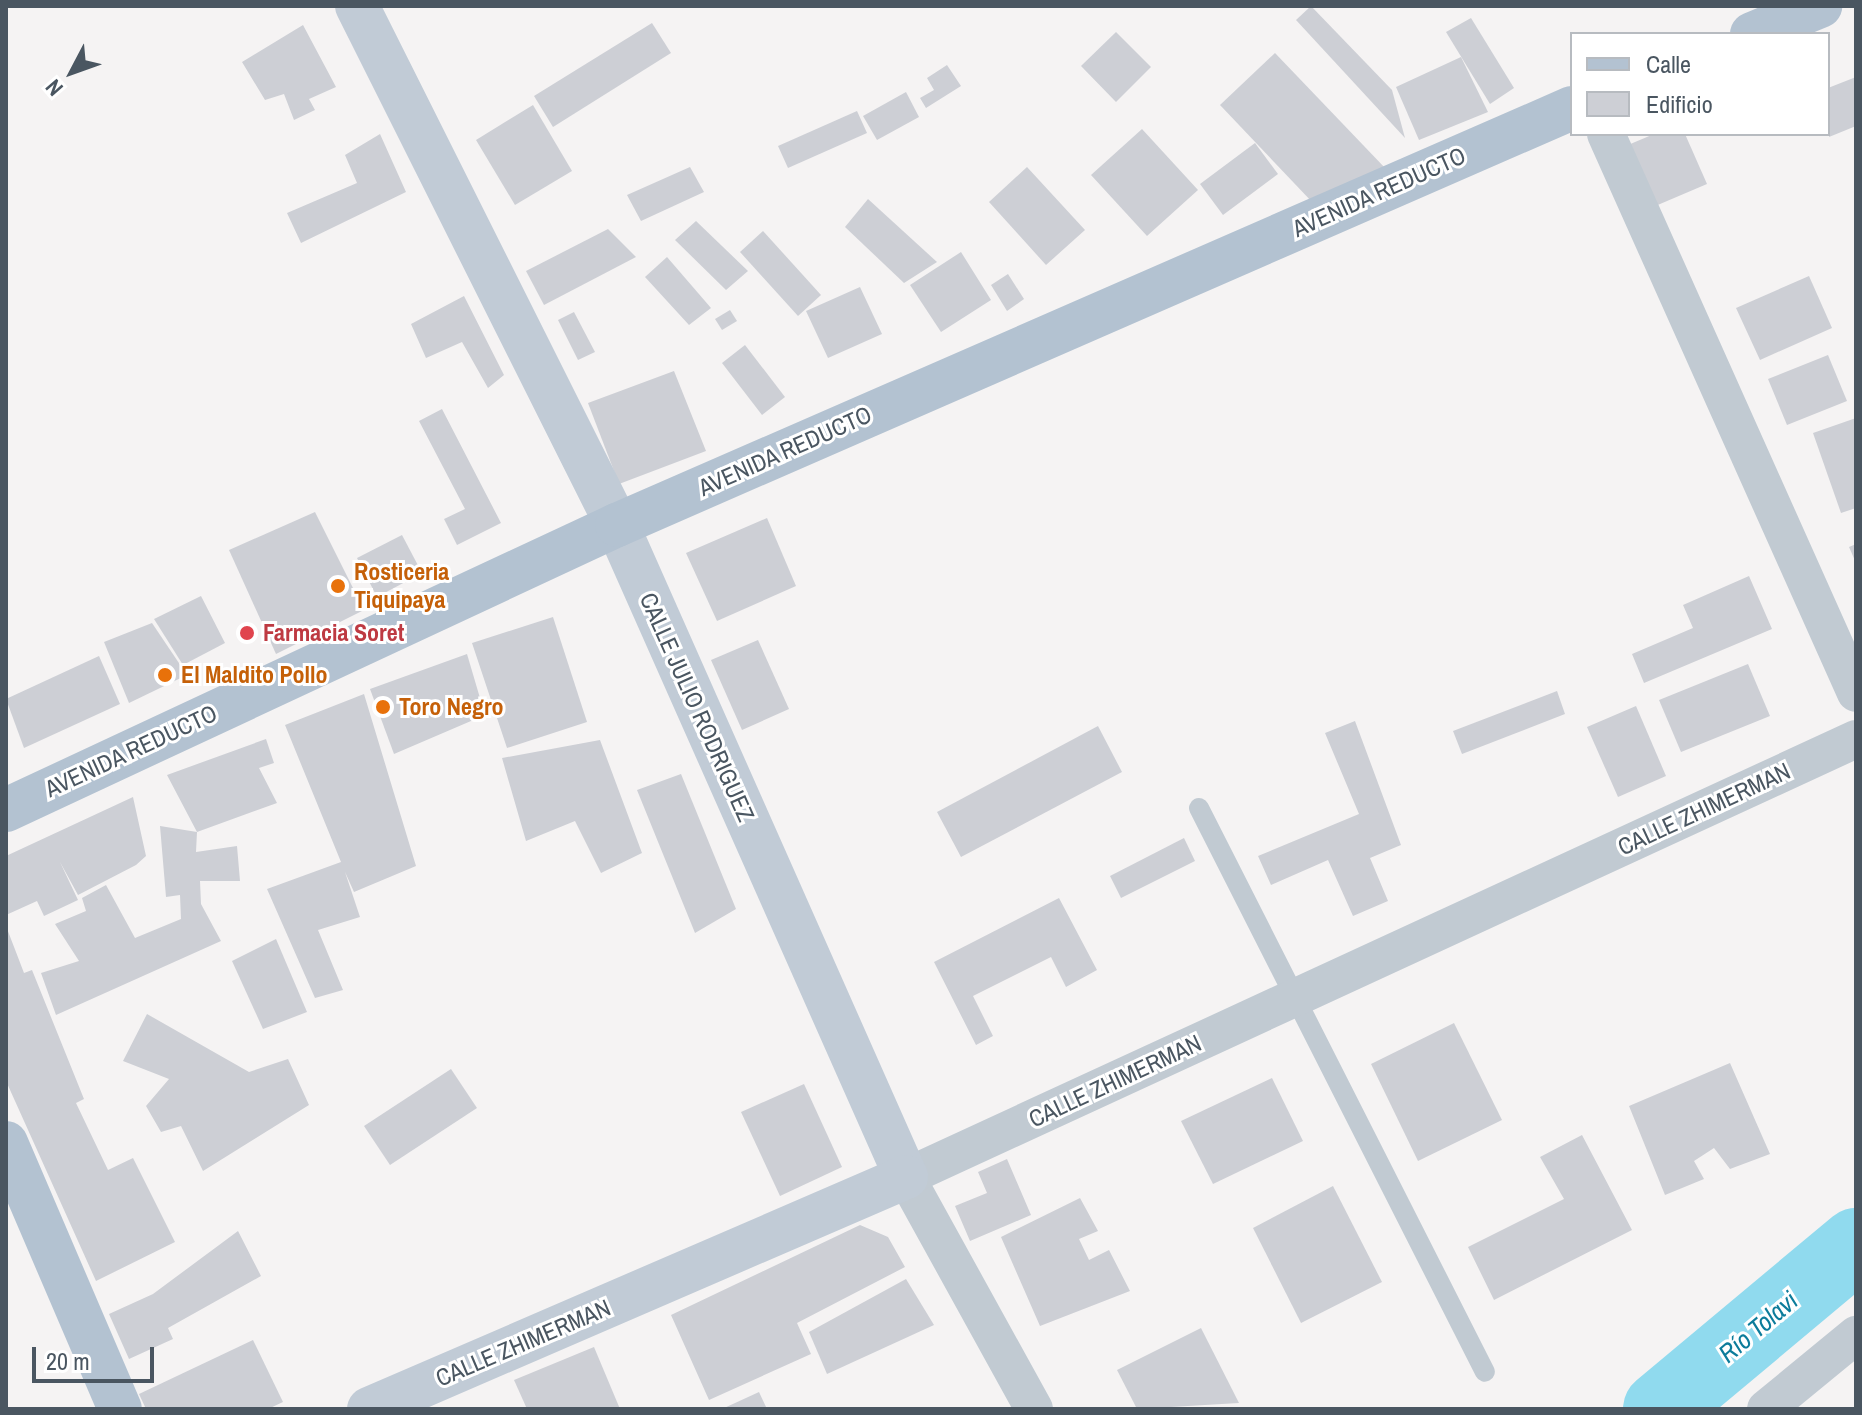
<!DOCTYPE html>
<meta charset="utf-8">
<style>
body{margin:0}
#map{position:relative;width:1862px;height:1415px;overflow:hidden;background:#f5f3f3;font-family:"Archivo Narrow",sans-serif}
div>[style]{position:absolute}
.river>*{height:74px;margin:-37px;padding:0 37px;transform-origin:37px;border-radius:37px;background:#90daee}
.building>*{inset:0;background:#cdcfd5}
.service>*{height:20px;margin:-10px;padding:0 10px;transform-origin:10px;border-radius:10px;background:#c1cad2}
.minor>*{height:38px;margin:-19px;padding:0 19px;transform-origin:19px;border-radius:19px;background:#c1cad2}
.secondary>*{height:44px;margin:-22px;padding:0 22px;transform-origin:22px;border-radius:22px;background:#c1cbd6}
.primary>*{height:44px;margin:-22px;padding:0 22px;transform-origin:22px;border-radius:22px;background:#b3c2d1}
.dots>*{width:22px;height:22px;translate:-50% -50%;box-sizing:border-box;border:4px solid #fff;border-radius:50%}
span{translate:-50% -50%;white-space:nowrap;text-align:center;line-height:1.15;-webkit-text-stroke:6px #fff;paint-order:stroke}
.street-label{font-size:24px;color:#4a5661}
.food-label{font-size:24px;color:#c56008;font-weight:700}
.left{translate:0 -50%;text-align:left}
.health-label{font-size:24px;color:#be3a42;font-weight:700}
.water-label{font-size:26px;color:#0c7c9b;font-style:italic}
.frame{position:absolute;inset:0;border:8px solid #4a5661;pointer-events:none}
.legend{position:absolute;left:1570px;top:32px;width:260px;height:104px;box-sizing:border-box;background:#fff;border:2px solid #b7bbc0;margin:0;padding:10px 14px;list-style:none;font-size:24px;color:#4a5661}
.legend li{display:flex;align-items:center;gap:16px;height:40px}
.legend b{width:40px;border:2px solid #b7bbc0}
.north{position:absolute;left:32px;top:32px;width:80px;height:80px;-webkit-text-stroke:6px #fff;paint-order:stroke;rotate:229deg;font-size:22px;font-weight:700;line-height:32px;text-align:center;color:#4a5661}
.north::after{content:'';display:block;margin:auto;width:28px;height:36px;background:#4a5661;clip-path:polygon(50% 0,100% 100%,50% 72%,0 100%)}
.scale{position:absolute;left:32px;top:1347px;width:122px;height:36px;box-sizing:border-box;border:4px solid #4a5661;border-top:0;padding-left:10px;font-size:24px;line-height:28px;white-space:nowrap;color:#4a5661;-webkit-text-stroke:6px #fff;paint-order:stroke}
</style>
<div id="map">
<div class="river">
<div style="left:1660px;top:1409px;width:256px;rotate:-39.9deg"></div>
</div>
<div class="building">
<div style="clip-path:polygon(1311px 6px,1392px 90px,1405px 138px,1296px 20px)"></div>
<div style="clip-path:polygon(1471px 18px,1514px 88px,1490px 104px,1446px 32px)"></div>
<div style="clip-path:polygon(652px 23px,671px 53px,553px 127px,534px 96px)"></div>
<div style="clip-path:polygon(303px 25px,336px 87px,309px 99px,315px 110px,294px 120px,284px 94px,265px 100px,242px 62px)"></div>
<div style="clip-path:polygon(1116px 32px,1151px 67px,1116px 102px,1081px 66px)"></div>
<div style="clip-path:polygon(1275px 53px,1386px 169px,1313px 203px,1220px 105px)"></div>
<div style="clip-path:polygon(1461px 57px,1488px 112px,1419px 140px,1396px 87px)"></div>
<div style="clip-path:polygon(947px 65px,961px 86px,926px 108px,920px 98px,934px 90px,927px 78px)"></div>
<div style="clip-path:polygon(1856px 77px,1856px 126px,1829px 137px,1828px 88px)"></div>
<div style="clip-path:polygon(906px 92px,919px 117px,877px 140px,863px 116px)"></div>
<div style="clip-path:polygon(533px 105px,572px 171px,515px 205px,476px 140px)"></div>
<div style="clip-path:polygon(857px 111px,867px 133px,788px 168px,778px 146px)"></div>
<div style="clip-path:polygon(1142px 129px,1198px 190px,1147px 236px,1091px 175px)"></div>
<div style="clip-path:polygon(380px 134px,406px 192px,301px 243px,287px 213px,357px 183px,345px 155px)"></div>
<div style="clip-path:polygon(1654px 134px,1685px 134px,1707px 184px,1653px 207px,1628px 145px)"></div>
<div style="clip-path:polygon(1255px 143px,1278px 174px,1223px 215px,1200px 184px)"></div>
<div style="clip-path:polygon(690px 167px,704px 192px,641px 221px,627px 195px)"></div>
<div style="clip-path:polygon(1027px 167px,1085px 230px,1046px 265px,989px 202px)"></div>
<div style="clip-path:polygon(868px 199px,937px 262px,904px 283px,845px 227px)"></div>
<div style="clip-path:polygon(696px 221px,748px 271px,726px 290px,675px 240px)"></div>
<div style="clip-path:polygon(608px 229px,636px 257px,544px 305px,526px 271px)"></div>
<div style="clip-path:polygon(763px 231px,821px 295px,798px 316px,740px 252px)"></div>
<div style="clip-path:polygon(961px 252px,991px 300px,941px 332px,910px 285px)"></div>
<div style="clip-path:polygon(667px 257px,711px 308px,689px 325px,645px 277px)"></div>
<div style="clip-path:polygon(1008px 274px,1024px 299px,1007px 311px,991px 285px)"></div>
<div style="clip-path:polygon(1809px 276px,1832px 328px,1760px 360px,1736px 308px)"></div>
<div style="clip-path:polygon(860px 287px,882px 334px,828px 358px,806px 311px)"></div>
<div style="clip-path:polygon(464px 296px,504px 375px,488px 388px,462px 342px,426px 358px,411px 324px)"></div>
<div style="clip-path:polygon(730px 310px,737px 321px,722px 330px,715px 319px)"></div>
<div style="clip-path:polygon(574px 312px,595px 352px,578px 360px,558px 320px)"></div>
<div style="clip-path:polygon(745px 345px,785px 397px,762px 415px,722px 363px)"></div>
<div style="clip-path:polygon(1828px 355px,1847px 401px,1787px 425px,1768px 379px)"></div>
<div style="clip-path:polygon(674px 371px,706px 451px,619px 484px,588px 403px)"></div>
<div style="clip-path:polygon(442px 409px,501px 523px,457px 545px,444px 519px,465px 509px,419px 421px)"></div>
<div style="clip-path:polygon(1856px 418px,1856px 508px,1841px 513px,1813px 433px)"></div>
<div style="clip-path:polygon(315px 512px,364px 610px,276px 654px,229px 550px)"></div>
<div style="clip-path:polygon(767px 518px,796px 586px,717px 621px,686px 553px)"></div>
<div style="clip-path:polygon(402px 535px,422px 573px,377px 597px,357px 558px)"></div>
<div style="clip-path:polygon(1856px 544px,1856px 563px,1849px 547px)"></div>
<div style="clip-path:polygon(1749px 576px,1772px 629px,1644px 683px,1632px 654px,1693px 628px,1683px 605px)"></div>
<div style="clip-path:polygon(201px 596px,225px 643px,183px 665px,154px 619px)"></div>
<div style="clip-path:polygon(553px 617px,587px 722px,507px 748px,472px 643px)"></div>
<div style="clip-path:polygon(152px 623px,187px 675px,129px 703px,104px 642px)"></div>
<div style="clip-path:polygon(758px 640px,789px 709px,742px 730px,711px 660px)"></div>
<div style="clip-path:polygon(467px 654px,485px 715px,394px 754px,370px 689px)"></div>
<div style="clip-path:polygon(99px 656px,120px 704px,24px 748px,6px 699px)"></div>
<div style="clip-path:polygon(1748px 664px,1770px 716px,1681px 752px,1659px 700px)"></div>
<div style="clip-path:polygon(1557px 691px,1565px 714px,1462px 754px,1453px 731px)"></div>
<div style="clip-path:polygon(364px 694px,416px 866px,354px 892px,345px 872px,360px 917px,318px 930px,343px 990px,315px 998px,267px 889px,341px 862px,285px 725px)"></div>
<div style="clip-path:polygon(1636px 706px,1666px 776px,1618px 797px,1587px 727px)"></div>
<div style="clip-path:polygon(1355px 721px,1401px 845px,1370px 858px,1388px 901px,1353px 916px,1328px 860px,1271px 885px,1258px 856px,1359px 814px,1325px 733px)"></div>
<div style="clip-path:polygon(1098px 726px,1122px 772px,961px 857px,937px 812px)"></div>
<div style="clip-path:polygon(266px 739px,274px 763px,259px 768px,277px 803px,197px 832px,167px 775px)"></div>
<div style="clip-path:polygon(600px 740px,642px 853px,601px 873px,575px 821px,526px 841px,502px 758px)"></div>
<div style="clip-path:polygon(681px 774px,736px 909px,695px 933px,637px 790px)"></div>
<div style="clip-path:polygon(133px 797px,146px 856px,136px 865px,78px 895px,60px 862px,78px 900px,44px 916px,37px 901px,6px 915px,6px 856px)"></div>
<div style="clip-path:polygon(160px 826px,197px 832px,196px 852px,237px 846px,240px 881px,200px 881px,201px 904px,221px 941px,56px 1015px,41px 973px,79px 961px,55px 924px,86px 911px,82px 898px,106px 885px,135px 938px,181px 919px,180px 895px,166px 897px)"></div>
<div style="clip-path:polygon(1184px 838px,1195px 861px,1121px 898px,1110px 876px)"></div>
<div style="clip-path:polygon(1059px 898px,1097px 970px,1066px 987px,1051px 957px,973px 996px,993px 1036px,976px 1045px,934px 962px)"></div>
<div style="clip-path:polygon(6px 926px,24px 973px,32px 970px,84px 1099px,76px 1103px,108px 1170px,133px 1158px,175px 1242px,96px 1281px,6px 1081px)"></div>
<div style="clip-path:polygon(276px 939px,307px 1012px,263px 1029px,232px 961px)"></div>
<div style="clip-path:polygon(147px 1014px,249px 1072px,288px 1059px,309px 1105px,203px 1171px,181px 1126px,161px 1132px,146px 1106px,169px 1079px,123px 1061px)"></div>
<div style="clip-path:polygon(1454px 1023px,1502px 1120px,1418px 1161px,1371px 1064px)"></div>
<div style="clip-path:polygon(1730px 1063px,1770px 1154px,1730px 1169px,1714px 1148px,1694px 1161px,1704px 1179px,1665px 1195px,1629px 1106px)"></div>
<div style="clip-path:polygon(451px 1069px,477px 1108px,390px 1165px,364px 1126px)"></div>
<div style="clip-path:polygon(1272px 1078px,1303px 1141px,1213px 1184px,1181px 1121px)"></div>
<div style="clip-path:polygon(804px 1084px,842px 1167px,780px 1196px,741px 1112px)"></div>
<div style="clip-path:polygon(1582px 1135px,1632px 1230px,1494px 1300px,1468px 1247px,1564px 1199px,1540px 1157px)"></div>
<div style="clip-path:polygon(1007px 1159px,1031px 1215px,970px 1241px,955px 1206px,987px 1193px,978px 1172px)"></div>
<div style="clip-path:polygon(1333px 1186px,1382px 1282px,1301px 1323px,1253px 1228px)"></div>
<div style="clip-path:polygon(1080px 1198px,1098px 1231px,1079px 1239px,1089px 1260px,1109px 1250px,1130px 1291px,1040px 1326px,1001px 1237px)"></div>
<div style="clip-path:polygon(860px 1225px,888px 1237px,905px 1267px,797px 1323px,811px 1354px,709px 1400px,671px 1315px)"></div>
<div style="clip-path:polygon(238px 1231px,261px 1276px,168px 1328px,173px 1339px,129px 1359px,109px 1314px,153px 1294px)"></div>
<div style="clip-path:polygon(906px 1279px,934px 1325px,827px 1374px,809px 1332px)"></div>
<div style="clip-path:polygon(1201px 1328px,1239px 1403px,1137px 1409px,1117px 1370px)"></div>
<div style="clip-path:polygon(253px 1340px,283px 1402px,268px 1409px,146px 1409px,139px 1394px)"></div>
<div style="clip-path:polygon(594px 1347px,620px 1409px,527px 1409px,514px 1380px)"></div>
<div style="clip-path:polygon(759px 1392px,767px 1409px,722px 1409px)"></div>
</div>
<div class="service">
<div style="left:1199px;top:808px;width:632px;rotate:63.11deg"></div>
</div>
<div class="minor">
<div style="left:1606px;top:134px;width:612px;rotate:65.9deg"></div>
<div style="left:1034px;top:1409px;width:265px;rotate:-118.9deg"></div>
<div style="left:906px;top:1177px;width:1046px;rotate:-24.75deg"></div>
<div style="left:1766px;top:1409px;width:117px;rotate:-39.4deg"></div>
</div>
<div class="secondary">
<div style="left:357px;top:6px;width:580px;rotate:63.39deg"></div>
<div style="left:617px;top:525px;width:713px;rotate:66.09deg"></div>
<div style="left:906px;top:1177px;width:585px;rotate:156.63deg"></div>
</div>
<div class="primary">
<div style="left:1752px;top:34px;width:74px;rotate:-22.4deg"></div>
<div style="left:6px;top:810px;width:674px;rotate:-25.01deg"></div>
<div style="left:617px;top:525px;width:1042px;rotate:-23.59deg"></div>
<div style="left:6px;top:1143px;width:289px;rotate:66.8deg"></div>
</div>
<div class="dots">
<div style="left:338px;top:586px;background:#e8710a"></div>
<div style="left:247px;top:633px;background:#e0444e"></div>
<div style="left:165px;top:675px;background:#e8710a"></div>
<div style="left:383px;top:707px;background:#e8710a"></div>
</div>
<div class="street-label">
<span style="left:1379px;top:192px;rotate:-24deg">AVENIDA REDUCTO</span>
<span style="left:785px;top:451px;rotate:-24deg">AVENIDA REDUCTO</span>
<span style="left:697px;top:707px;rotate:66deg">CALLE JULIO RODRIGUEZ</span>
<span style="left:131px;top:751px;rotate:-25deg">AVENIDA REDUCTO</span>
<span style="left:1704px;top:809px;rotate:-25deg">CALLE ZHIMERMAN</span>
<span style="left:1115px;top:1081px;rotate:-25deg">CALLE ZHIMERMAN</span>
<span style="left:523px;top:1343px;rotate:-23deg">CALLE ZHIMERMAN</span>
</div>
<div class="food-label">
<span class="left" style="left:354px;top:586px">Rosticeria<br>Tiquipaya</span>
<span class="left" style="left:181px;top:675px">El Maldito Pollo</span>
<span class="left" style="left:399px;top:707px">Toro Negro</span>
</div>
<div class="health-label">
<span class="left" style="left:263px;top:633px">Farmacia Soret</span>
</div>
<div class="water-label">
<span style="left:1758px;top:1327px;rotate:-40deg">Río Tolavi</span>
</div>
<div class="frame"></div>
<ul class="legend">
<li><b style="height:10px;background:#b3c2d1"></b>Calle</li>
<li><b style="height:22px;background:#cdcfd5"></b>Edificio</li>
</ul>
<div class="north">N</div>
<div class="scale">20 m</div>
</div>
